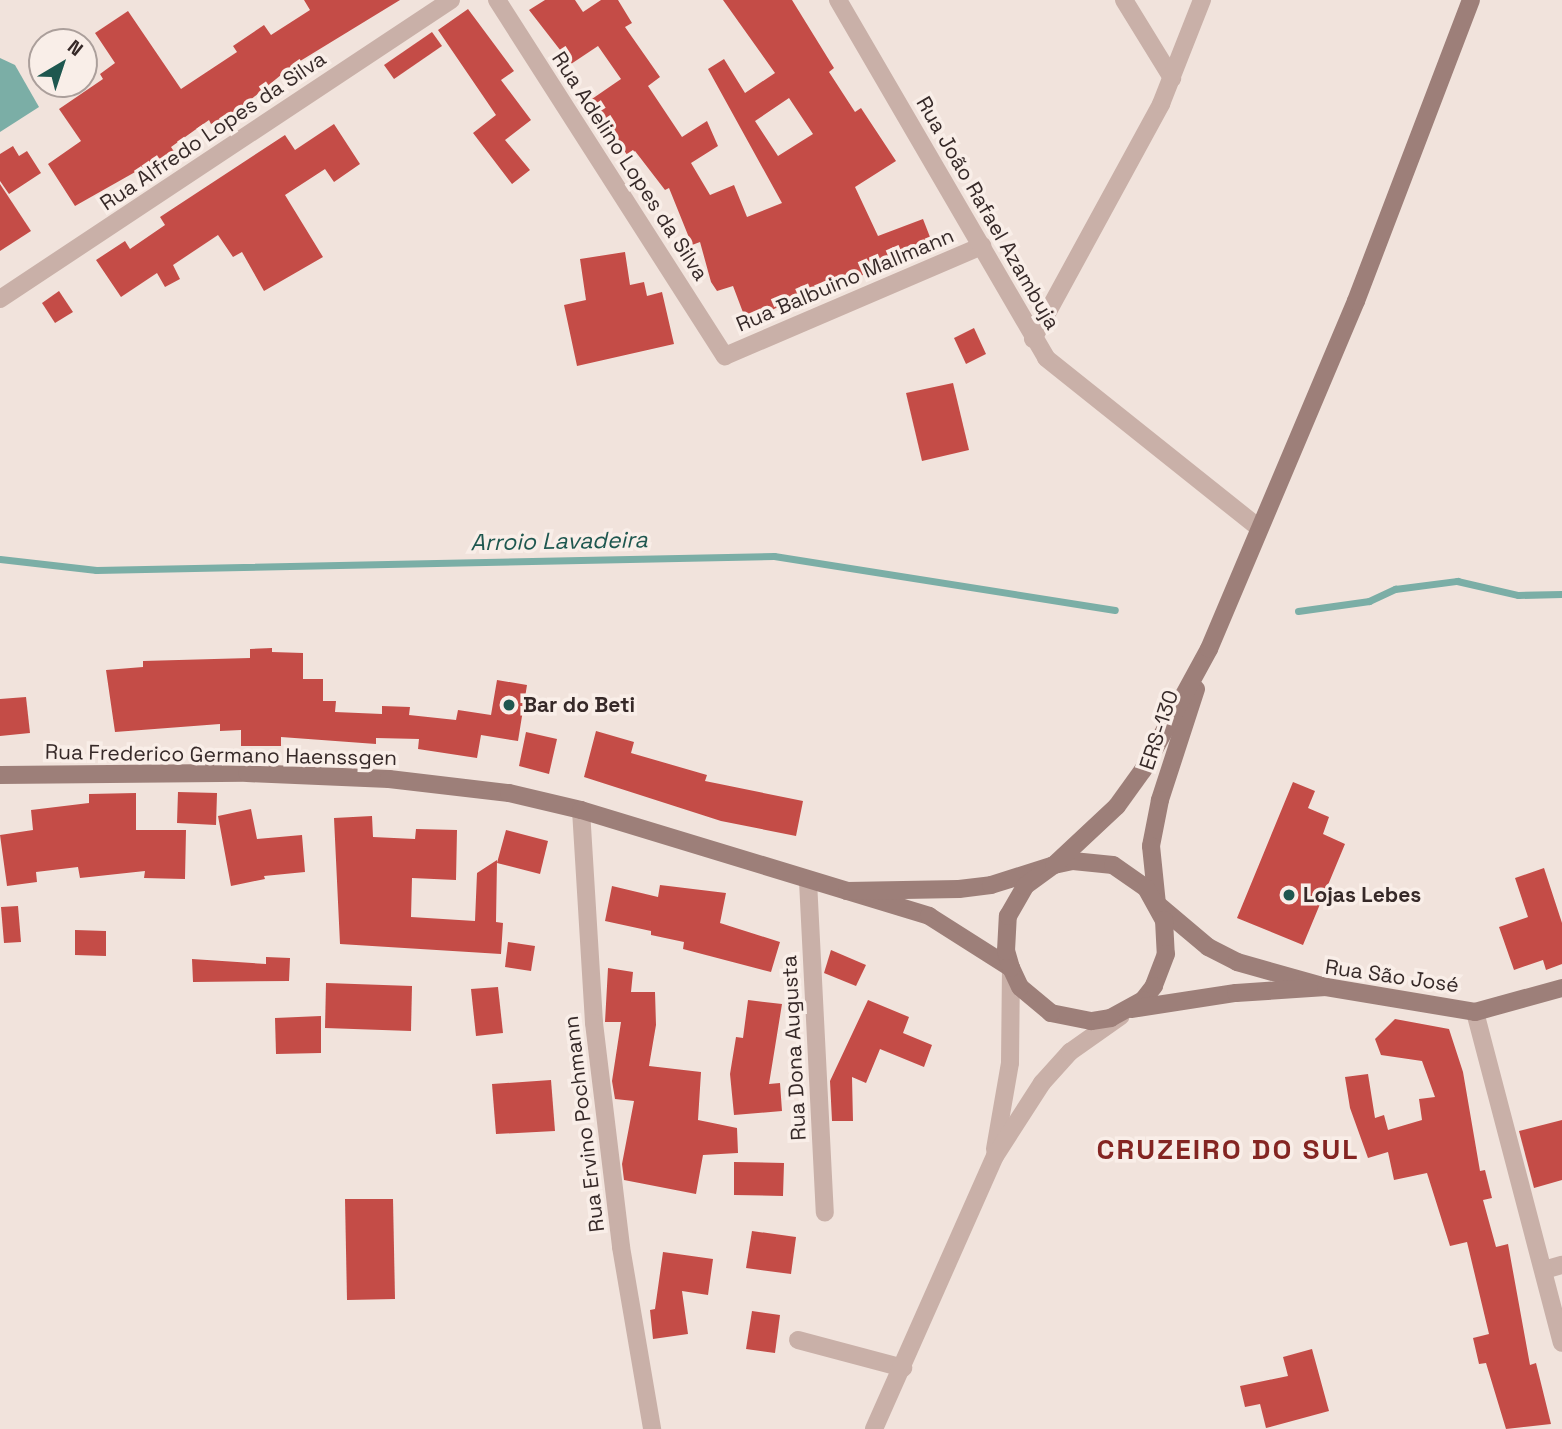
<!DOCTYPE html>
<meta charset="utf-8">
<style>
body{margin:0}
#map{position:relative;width:1562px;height:1429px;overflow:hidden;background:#f1e3dc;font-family:"Space Grotesk",sans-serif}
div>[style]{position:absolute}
.water>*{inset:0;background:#7baea6}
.stream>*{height:7px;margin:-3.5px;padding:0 3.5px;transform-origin:3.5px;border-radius:3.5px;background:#7baea6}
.building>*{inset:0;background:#c44c47}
.minor>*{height:18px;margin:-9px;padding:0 9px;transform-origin:9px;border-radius:9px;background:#c9b0a8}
.tertiary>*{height:18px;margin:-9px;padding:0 9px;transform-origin:9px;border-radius:9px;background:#c9b0a8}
.secondary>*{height:18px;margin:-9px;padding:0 9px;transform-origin:9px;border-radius:9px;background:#9d7f79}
.dots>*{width:19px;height:19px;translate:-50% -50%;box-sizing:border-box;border:4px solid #f9eee8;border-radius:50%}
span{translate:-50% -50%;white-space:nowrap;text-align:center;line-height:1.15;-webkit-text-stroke:7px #f9eee8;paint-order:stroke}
.street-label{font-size:21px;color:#362928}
.poi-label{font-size:21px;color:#362928;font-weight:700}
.left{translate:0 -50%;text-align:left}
.water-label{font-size:23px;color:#1e574f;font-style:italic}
.district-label{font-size:28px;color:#842522;font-weight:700;letter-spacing:2px}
.north{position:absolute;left:28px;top:28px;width:70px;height:70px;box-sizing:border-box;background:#f9eee8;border:2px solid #ab9f9b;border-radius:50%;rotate:39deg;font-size:19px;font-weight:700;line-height:28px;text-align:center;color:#362928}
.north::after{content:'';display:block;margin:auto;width:24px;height:32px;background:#1e574f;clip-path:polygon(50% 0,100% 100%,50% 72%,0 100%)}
</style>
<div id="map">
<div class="water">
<div style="clip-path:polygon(0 58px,15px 65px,39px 107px,0 132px)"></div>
</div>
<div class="stream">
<div style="left:0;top:559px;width:97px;rotate:6.5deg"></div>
<div style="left:96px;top:570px;width:678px;rotate:-1.18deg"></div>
<div style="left:774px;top:556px;width:345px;rotate:9deg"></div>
<div style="left:1298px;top:611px;width:72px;rotate:-8deg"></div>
<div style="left:1369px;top:601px;width:29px;rotate:-25deg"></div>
<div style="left:1395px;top:589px;width:63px;rotate:-7.4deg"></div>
<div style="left:1457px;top:581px;width:63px;rotate:12.9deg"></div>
<div style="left:1518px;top:595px;width:44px;rotate:-1.3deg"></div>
</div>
<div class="building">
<div style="clip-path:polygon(304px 0,400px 0,292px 66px,238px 110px,211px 124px,209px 120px,171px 147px,179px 159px,151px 177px,144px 167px,75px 206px,48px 164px,81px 141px,59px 109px,103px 79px,100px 74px,115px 63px,95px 33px,128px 11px,181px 89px,237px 52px,233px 46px,264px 25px,271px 35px,310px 10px)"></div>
<div style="clip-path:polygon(evenodd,545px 0,575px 0,583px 12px,601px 0,618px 0,632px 23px,625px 27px,660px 77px,648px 86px,682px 137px,707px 121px,718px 146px,691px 163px,710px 195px,734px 185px,747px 217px,782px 203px,708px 69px,724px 59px,745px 93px,775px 73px,723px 0,792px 0,834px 68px,829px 72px,855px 112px,861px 108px,896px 161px,855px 187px,878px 236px,923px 219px,935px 250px,837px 284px,834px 278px,747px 323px,733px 286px,717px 291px,711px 282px,700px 242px,692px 245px,669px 188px,665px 190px,635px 151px,628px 156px,589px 101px,621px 79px,598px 46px,571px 64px,529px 10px,545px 0,789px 98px,813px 134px,778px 156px,755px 121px,789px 98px)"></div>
<div style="clip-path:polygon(468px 9px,514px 71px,501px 80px,531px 120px,505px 140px,530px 170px,512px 184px,473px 133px,496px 115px,438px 30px)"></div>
<div style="clip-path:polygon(432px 32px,442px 46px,394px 79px,384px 65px)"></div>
<div style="clip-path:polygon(334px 124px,360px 164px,334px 182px,325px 169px,285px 195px,323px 257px,264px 291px,242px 252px,233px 257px,218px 235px,173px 265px,180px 279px,165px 287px,157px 273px,121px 297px,96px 260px,125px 241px,130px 249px,165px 225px,160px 217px,285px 135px,295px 150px)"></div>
<div style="clip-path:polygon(13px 146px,19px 156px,27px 151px,41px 173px,9px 194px,0 181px,0 154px)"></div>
<div style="clip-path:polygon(0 184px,31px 231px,0 251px)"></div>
<div style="clip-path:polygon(625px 252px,630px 285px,644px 282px,647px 296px,662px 292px,674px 344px,577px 366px,564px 305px,586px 300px,580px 259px)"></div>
<div style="clip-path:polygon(59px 291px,73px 312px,55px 323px,42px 303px)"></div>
<div style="clip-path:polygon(974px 328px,986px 354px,966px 364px,954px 338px)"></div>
<div style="clip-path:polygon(953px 383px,969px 450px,922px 461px,906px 393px)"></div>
<div style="clip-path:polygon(272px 648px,272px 652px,303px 653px,303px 679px,323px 679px,323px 701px,336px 701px,335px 712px,382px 714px,382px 706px,410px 707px,409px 715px,456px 720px,458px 710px,491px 715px,497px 680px,527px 685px,518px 741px,481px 735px,477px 758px,418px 749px,419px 739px,376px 738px,376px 744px,281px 737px,281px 746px,241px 746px,241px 730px,220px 731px,220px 724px,115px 732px,106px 670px,143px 667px,143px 661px,250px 658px,250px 649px)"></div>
<div style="clip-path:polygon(26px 697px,30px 733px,0 736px,0 699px)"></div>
<div style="clip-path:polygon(596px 731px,634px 742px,631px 753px,707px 775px,705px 781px,803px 801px,796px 836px,721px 821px,584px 777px)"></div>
<div style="clip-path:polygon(526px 732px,557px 739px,549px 774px,519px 766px)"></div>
<div style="clip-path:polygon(1293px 782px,1315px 791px,1308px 808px,1329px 817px,1323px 834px,1345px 844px,1303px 945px,1237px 918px)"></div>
<div style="clip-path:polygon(178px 792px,217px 793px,216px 825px,177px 823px)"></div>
<div style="clip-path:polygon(136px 793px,136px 830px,186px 830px,185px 879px,144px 878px,145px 871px,80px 878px,78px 867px,36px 872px,37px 882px,7px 886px,0 835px,33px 830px,31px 810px,89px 803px,89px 794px)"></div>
<div style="clip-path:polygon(251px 809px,257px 839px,302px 835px,305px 872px,264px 876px,265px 879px,231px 886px,218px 816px)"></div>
<div style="clip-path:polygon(372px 816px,373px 837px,415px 839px,416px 829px,457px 830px,456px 880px,412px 878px,411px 917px,475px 921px,477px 873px,497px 860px,496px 922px,503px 923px,501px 954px,340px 944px,334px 818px)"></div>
<div style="clip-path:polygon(506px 830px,548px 841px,540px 874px,497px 863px)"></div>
<div style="clip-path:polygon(1544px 868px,1562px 923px,1562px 964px,1546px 970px,1543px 960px,1514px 970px,1499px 927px,1528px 917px,1515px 878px)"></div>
<div style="clip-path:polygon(660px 885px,726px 893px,720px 923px,780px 942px,771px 972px,683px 949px,684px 942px,651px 935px,651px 931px,605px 921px,612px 886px,658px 897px)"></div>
<div style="clip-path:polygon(18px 906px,21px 942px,4px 943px,1px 907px)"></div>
<div style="clip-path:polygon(75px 930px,106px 931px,106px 956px,75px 955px)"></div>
<div style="clip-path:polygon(508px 942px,535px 946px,531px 971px,505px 967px)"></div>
<div style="clip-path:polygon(831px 950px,866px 965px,856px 986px,824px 973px)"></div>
<div style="clip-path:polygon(266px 957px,290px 958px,289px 981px,193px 982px,192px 959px,266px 964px)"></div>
<div style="clip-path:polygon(608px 968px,633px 972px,631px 992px,655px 992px,656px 1025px,649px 1066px,701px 1072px,698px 1120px,737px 1128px,738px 1153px,703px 1155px,696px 1194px,624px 1180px,622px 1164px,634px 1101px,615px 1099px,612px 1081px,621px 1022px,605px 1022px)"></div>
<div style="clip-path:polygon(326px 983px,412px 986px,411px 1031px,325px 1028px)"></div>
<div style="clip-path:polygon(498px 987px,503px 1033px,476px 1036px,471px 989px)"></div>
<div style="clip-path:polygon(748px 1000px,782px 1004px,769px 1084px,780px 1083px,782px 1111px,734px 1115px,730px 1074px,736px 1037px,743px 1038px)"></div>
<div style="clip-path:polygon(868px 1000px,909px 1017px,903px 1033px,932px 1045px,924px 1067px,880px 1049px,866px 1083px,852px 1077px,853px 1121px,832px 1121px,830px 1081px)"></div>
<div style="clip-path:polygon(321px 1016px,321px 1053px,276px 1054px,275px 1018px)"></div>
<div style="clip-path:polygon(1395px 1019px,1449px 1029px,1463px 1072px,1480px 1171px,1485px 1170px,1492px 1198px,1483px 1200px,1496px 1247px,1508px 1244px,1530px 1365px,1536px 1363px,1551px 1424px,1506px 1429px,1486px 1363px,1479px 1364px,1473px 1338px,1489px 1334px,1467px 1242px,1450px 1246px,1427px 1173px,1394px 1180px,1388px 1152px,1368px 1158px,1350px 1108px,1345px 1077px,1368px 1074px,1375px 1118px,1384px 1115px,1388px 1130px,1422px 1120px,1419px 1099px,1435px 1097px,1422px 1061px,1381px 1055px,1375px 1039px)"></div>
<div style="clip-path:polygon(551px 1080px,555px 1131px,496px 1134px,492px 1084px)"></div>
<div style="clip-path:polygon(1562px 1120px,1562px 1180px,1534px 1188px,1519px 1131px)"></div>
<div style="clip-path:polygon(734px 1162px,784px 1163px,783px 1196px,734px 1195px)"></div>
<div style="clip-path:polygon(345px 1199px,393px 1199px,395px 1299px,347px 1300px)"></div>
<div style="clip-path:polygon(752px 1231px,796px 1237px,791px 1274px,746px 1268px)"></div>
<div style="clip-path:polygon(663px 1252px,713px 1259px,708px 1295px,682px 1291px,688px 1334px,653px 1339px,650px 1310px,655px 1309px)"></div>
<div style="clip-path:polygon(752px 1311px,780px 1315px,775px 1353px,746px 1349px)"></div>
<div style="clip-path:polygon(1312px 1349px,1329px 1411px,1266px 1428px,1260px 1404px,1245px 1407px,1240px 1386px,1288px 1376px,1283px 1357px)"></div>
</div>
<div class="minor">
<div style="left:497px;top:0;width:423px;rotate:57.4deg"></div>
<div style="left:725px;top:356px;width:280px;rotate:-23.2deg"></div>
<div style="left:1124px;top:0;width:92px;rotate:58.4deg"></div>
<div style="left:0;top:299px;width:541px;rotate:-33.54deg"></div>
<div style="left:1033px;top:339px;width:268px;rotate:-61.4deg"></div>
<div style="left:1161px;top:104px;width:112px;rotate:-68.5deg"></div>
<div style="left:581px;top:810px;width:213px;rotate:86.5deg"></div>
<div style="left:594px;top:1023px;width:226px;rotate:83.1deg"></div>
<div style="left:621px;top:1247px;width:185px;rotate:80.3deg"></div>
<div style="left:808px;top:881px;width:332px;rotate:87.1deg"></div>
<div style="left:995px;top:1149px;width:87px;rotate:-80.1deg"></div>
<div style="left:1010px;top:1063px;width:95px;rotate:-89.4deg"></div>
<div style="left:1544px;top:1270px;width:19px;rotate:-16deg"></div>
<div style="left:798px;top:1340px;width:109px;rotate:14.9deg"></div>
<div style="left:874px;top:1429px;width:299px;rotate:-66.1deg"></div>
<div style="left:995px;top:1156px;width:87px;rotate:-57.2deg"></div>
<div style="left:1042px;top:1083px;width:42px;rotate:-47.9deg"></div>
<div style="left:1070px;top:1052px;width:62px;rotate:-35.2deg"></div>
</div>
<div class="tertiary">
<div style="left:838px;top:0;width:414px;rotate:59.8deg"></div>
<div style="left:1046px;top:358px;width:273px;rotate:38.6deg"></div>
<div style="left:1475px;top:1012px;width:342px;rotate:75.3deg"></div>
</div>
<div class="secondary">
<div style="left:1196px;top:689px;width:117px;rotate:108deg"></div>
<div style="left:1160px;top:800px;width:47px;rotate:101.1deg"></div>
<div style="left:1151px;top:846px;width:58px;rotate:84.1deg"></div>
<div style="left:1157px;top:904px;width:67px;rotate:40.1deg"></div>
<div style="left:1208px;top:947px;width:33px;rotate:27deg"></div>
<div style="left:1237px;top:962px;width:92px;rotate:15.7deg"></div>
<div style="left:0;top:775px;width:247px;rotate:-0.5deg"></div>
<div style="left:247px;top:773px;width:142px;rotate:2.4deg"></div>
<div style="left:389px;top:779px;width:121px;rotate:6.7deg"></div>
<div style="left:509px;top:793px;width:74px;rotate:13.3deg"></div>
<div style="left:581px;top:810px;width:364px;rotate:16.9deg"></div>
<div style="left:929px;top:916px;width:97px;rotate:32.4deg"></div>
<div style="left:847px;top:891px;width:112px;rotate:-1deg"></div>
<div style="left:959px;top:889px;width:32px;rotate:-7deg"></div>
<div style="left:991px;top:885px;width:66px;rotate:-17.6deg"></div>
<div style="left:1054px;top:865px;width:19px;rotate:-12deg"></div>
<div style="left:1073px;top:861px;width:40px;rotate:5.7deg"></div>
<div style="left:1113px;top:865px;width:40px;rotate:34.9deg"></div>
<div style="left:1146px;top:888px;width:37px;rotate:61deg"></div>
<div style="left:1164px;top:920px;width:34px;rotate:87deg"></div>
<div style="left:1166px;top:954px;width:34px;rotate:111deg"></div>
<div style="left:1154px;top:986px;width:18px;rotate:128deg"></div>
<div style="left:1143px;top:1000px;width:37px;rotate:151deg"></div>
<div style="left:1111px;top:1018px;width:20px;rotate:171deg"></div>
<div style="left:1091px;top:1021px;width:41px;rotate:-168.7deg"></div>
<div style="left:1051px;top:1013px;width:40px;rotate:-140deg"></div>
<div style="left:1020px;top:987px;width:21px;rotate:-115deg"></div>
<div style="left:1011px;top:968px;width:18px;rotate:-106deg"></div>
<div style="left:1006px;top:951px;width:35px;rotate:-87deg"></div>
<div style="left:1008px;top:916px;width:34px;rotate:-60deg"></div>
<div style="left:1025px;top:886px;width:36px;rotate:-36deg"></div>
<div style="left:1054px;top:865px;width:86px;rotate:-43.1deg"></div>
<div style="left:1117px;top:806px;width:44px;rotate:-54.2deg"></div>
<div style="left:1143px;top:770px;width:138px;rotate:-61.4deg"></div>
<div style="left:1209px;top:649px;width:378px;rotate:-67.1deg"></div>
<div style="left:1356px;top:301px;width:322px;rotate:-69.1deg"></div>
<div style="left:1131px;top:1009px;width:106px;rotate:-8.7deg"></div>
<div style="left:1236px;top:993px;width:90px;rotate:-3.8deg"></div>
<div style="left:1326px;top:987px;width:151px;rotate:9.5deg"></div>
<div style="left:1475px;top:1012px;width:90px;rotate:-15.4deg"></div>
</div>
<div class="dots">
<div style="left:509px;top:705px;background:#1e574f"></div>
<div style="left:1289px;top:895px;background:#1e574f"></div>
</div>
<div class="street-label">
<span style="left:213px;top:131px;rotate:-34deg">Rua Alfredo Lopes da Silva</span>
<span style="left:630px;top:166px;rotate:57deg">Rua Adelino Lopes da Silva</span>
<span style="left:988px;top:213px;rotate:60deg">Rua João Rafael Azambuja</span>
<span style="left:845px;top:280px;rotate:-23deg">Rua Balbuino Mallmann</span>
<span style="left:1159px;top:730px;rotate:-72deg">ERS-130</span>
<span style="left:221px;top:755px;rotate:1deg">Rua Frederico Germano Haenssgen</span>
<span style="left:1392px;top:976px;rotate:8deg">Rua São José</span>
<span style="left:794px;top:1048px;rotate:-93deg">Rua Dona Augusta</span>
<span style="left:584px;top:1124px;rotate:-97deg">Rua Ervino Pochmann</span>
</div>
<div class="poi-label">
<span class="left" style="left:523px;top:705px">Bar do Beti</span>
<span class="left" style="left:1303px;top:895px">Lojas Lebes</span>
</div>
<div class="water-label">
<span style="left:559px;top:541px;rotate:-1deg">Arroio Lavadeira</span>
</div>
<div class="district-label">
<span style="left:1228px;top:1149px">CRUZEIRO DO SUL</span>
</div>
<div class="north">N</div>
</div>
